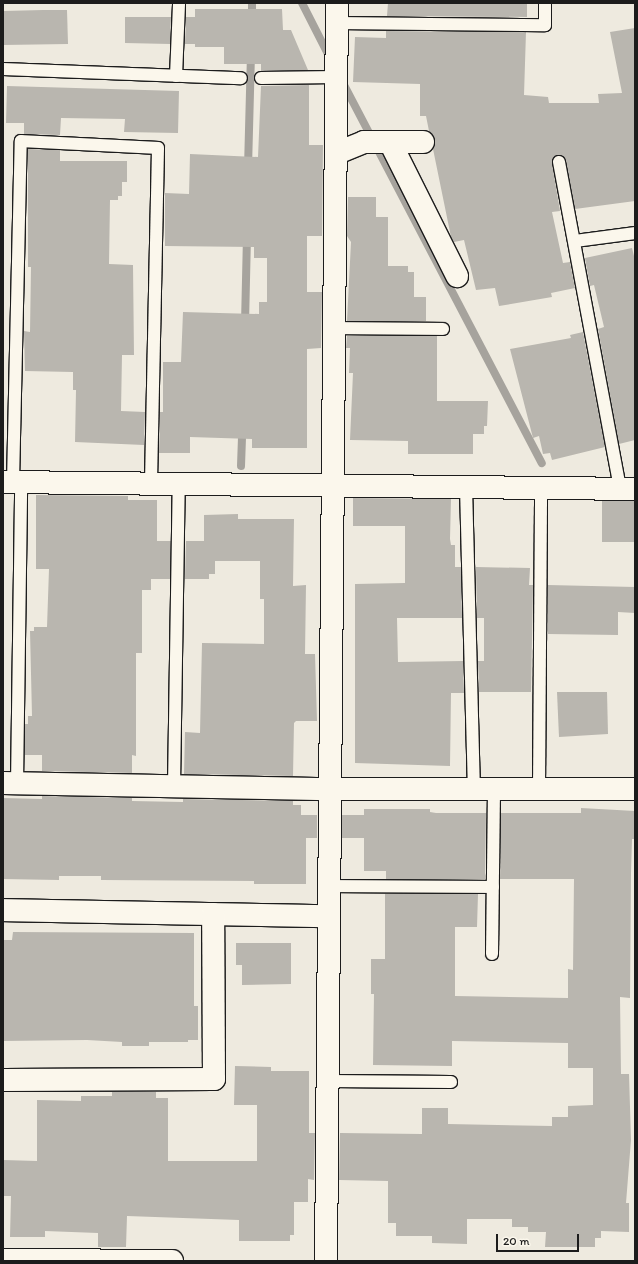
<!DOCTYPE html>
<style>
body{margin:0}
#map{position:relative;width:638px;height:1264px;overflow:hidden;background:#eeeadf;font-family:Itim,sans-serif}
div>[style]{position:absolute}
.stream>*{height:8px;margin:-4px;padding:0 4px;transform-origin:4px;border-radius:4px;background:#a6a39d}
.building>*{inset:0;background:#b9b6af}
.roads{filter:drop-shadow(1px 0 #1c1c1c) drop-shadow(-1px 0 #1c1c1c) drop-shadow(0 1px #1c1c1c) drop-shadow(0 -1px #1c1c1c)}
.service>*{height:12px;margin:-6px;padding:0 6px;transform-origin:6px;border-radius:6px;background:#fbf7ec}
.minor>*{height:22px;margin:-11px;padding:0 11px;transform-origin:11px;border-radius:11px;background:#fbf7ec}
span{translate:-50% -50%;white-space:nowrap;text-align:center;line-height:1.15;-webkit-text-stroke:4px #fbf7ec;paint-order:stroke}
.frame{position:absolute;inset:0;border:4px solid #1c1c1c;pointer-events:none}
.scale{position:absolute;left:496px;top:1234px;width:83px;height:18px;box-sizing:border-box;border:2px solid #1c1c1c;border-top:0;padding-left:5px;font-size:12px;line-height:14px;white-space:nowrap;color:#1c1c1c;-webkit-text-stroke:3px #fbf7ec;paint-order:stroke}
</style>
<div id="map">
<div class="stream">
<div style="left:302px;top:3px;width:62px;rotate:63deg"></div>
<div style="left:252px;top:20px;width:17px;rotate:-90deg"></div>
<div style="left:343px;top:83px;width:429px;rotate:62.4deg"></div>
<div style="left:248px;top:168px;width:115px;rotate:-88.5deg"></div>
<div style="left:245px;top:324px;width:87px;rotate:-88.7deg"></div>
<div style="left:241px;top:466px;width:37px;rotate:-88deg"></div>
</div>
<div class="building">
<div style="clip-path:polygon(388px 3px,527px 3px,527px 17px,387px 16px)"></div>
<div style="clip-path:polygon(195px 9px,282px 9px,283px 30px,291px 30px,308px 70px,261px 71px,261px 64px,224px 64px,224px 47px,195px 47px,195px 44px,185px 44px,186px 17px,195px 17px)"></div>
<div style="clip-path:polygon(43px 10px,67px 10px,68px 44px,3px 45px,3px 11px)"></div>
<div style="clip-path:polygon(125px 17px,171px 17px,170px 44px,125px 43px)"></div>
<div style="clip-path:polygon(635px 28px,635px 201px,575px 209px,566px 160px,562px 155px,554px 156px,552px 163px,560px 211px,552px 212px,563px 263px,570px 262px,575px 288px,551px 293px,552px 297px,499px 306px,495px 288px,476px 290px,464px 240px,454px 242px,451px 237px,433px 149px,435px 142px,429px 131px,426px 116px,420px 116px,420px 84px,353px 82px,355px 37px,386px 38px,386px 31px,526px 32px,524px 95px,548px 97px,549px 103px,599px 103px,598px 94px,622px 93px,610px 32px)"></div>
<div style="clip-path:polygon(7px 86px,179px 91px,178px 133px,124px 132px,125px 119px,61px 118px,60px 135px,24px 134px,24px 123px,6px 123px)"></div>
<div style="clip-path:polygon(261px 86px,309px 85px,309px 145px,323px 145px,322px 236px,307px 236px,307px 292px,322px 292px,321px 348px,307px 349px,307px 448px,252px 448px,252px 439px,190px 437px,190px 453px,159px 453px,160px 412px,163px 412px,163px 362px,181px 362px,183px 312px,259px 314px,259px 302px,267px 302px,267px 258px,254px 258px,254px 247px,165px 246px,165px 193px,189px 194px,190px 154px,258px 157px)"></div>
<div style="clip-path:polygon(28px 149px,60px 150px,60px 161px,127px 161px,127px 182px,122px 182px,122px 196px,118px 196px,118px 200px,110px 200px,109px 264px,133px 265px,134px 355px,122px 355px,121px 411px,145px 412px,144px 445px,75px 442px,76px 390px,73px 390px,73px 372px,25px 371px,24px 331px,30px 332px,31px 267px,28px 267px)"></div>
<div style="clip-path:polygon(348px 197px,376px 197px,376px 217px,388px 217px,388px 266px,408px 266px,408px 272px,414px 272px,414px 297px,426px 297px,426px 321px,347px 321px,351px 242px,347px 236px)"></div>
<div style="clip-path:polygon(632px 248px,635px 260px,635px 440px,619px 444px,598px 329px,604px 327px,594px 285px,590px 286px,585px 258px)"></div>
<div style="clip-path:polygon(583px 332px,605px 447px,552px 460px,550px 453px,543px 454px,539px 436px,533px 438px,510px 349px,571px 338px,570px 335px)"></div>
<div style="clip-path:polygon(347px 336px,437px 336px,437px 401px,488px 401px,487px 426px,484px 426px,484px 434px,473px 434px,473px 454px,408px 454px,408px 441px,350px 440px,353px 373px,349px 373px,350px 348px,346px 348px)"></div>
<div style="clip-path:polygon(36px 495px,128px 496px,128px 500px,157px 500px,157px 541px,171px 541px,170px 579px,151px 579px,151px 590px,142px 590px,142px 653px,136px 653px,136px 756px,132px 755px,132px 773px,42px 771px,42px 755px,25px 755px,25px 724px,28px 724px,28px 716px,32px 716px,30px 631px,34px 631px,34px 627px,47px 627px,49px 569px,36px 569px)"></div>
<div style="clip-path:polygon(353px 498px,451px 499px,450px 539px,451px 545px,455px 545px,455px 567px,461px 567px,462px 618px,397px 618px,398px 662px,463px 661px,464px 693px,451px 693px,450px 766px,355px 763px,355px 584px,405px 583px,405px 526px,353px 526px)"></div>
<div style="clip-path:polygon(602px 501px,635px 501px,635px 542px,602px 542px)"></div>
<div style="clip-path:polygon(238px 514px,238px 519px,294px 519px,293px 586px,306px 585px,305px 654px,315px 654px,317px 721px,296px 721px,294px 723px,293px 776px,184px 774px,185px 732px,200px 733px,202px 643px,264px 644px,264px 599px,260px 599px,260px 561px,215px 561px,215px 574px,209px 574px,209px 579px,185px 579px,186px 541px,204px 541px,204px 515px)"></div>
<div style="clip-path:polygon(476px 567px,530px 568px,529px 585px,533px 585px,531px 692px,479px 692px,478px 661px,484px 661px,484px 618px,477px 618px)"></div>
<div style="clip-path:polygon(548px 585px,635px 587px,635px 613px,618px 612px,618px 635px,548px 634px)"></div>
<div style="clip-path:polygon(557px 692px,607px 692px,608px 734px,559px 737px)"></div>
<div style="clip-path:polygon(42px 796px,132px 798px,132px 801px,183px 802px,183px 799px,293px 801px,293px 805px,301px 805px,301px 815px,317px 815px,317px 838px,306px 838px,306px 884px,254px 884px,254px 881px,101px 880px,101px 876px,59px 876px,59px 880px,3px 879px,3px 798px,42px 799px)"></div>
<div style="clip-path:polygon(581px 808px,635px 811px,635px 839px,632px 839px,631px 873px,630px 998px,620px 997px,621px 1074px,629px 1074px,631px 1140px,626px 1203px,629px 1203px,629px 1232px,601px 1231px,601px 1238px,595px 1238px,595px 1247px,545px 1247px,546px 1232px,528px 1232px,528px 1227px,512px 1227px,512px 1219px,467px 1219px,467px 1244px,432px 1243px,432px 1236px,396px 1236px,396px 1223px,388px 1223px,388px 1181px,339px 1180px,340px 1133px,422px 1134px,422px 1108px,448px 1108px,448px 1124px,552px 1126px,552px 1117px,568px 1117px,568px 1106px,593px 1105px,593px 1068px,568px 1068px,568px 1043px,452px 1041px,452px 1066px,373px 1065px,374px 994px,371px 994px,371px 959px,385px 959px,385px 894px,478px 894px,477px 927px,455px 927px,455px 996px,568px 998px,568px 969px,573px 970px,574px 879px,500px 879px,501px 813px,581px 813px)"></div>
<div style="clip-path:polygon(364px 809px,430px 809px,430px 812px,436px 813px,486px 813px,485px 879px,386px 879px,386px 871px,364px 871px,364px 838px,342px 838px,342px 815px,364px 815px)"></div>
<div style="clip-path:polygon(13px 932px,194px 933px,194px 1006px,198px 1006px,198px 1040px,188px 1040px,188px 1042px,149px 1042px,149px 1046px,122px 1046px,122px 1042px,87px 1040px,3px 1041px,3px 940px,12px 940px)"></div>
<div style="clip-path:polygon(236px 943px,291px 943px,291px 984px,242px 985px,242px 965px,236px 965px)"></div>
<div style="clip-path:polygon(235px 1066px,271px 1067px,271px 1071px,309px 1071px,309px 1133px,315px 1133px,314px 1180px,308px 1179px,308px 1202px,294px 1202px,294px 1235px,290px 1235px,290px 1241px,239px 1241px,239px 1220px,127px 1216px,126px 1247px,98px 1247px,98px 1233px,45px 1231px,45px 1237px,10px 1237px,11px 1196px,3px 1196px,3px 1160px,37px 1161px,37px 1100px,81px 1101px,81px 1096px,112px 1096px,112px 1092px,156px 1092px,156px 1098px,168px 1098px,168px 1161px,257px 1161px,257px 1105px,234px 1105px)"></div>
</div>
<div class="roads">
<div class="service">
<div style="left:337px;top:23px;width:208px;rotate:0.6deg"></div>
<div style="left:545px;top:25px;width:22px;rotate:-90deg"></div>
<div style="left:3px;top:69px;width:238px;rotate:2.2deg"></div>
<div style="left:176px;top:76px;width:73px;rotate:-87.6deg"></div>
<div style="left:261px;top:78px;width:75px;rotate:-0.8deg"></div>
<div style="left:559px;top:162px;width:333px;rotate:79.4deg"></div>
<div style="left:575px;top:241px;width:61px;rotate:-7.6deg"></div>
<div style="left:334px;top:328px;width:109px;rotate:0.5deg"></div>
<div style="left:13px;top:482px;width:341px;rotate:-88.7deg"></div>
<div style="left:21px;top:141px;width:137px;rotate:2.9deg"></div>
<div style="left:158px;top:148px;width:336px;rotate:91.2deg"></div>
<div style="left:466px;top:487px;width:302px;rotate:88.5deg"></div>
<div style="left:17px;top:784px;width:301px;rotate:-89.2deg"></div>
<div style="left:174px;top:786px;width:302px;rotate:-89.1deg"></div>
<div style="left:539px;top:789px;width:301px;rotate:-89.6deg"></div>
<div style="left:329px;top:886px;width:164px;rotate:0.3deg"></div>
<div style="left:492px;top:954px;width:165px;rotate:-89.3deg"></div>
<div style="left:328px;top:1081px;width:123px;rotate:0.5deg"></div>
</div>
<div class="minor">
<div style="left:390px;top:142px;width:150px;rotate:63.4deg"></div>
<div style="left:337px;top:153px;width:29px;rotate:-22deg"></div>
<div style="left:364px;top:142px;width:59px"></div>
<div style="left:3px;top:482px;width:632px;rotate:0.63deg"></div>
<div style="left:3px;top:783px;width:327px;rotate:1.1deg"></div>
<div style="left:330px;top:789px;width:305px"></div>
<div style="left:3px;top:910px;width:326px;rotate:1.1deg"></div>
<div style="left:3px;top:1080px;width:211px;rotate:-0.3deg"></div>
<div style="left:214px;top:1079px;width:165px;rotate:-90.3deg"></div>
<div style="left:3px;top:1260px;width:169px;rotate:0.3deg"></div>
<div style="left:326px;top:1261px;width:1258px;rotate:-89.5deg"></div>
</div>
</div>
<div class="frame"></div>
<div class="scale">20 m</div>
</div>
